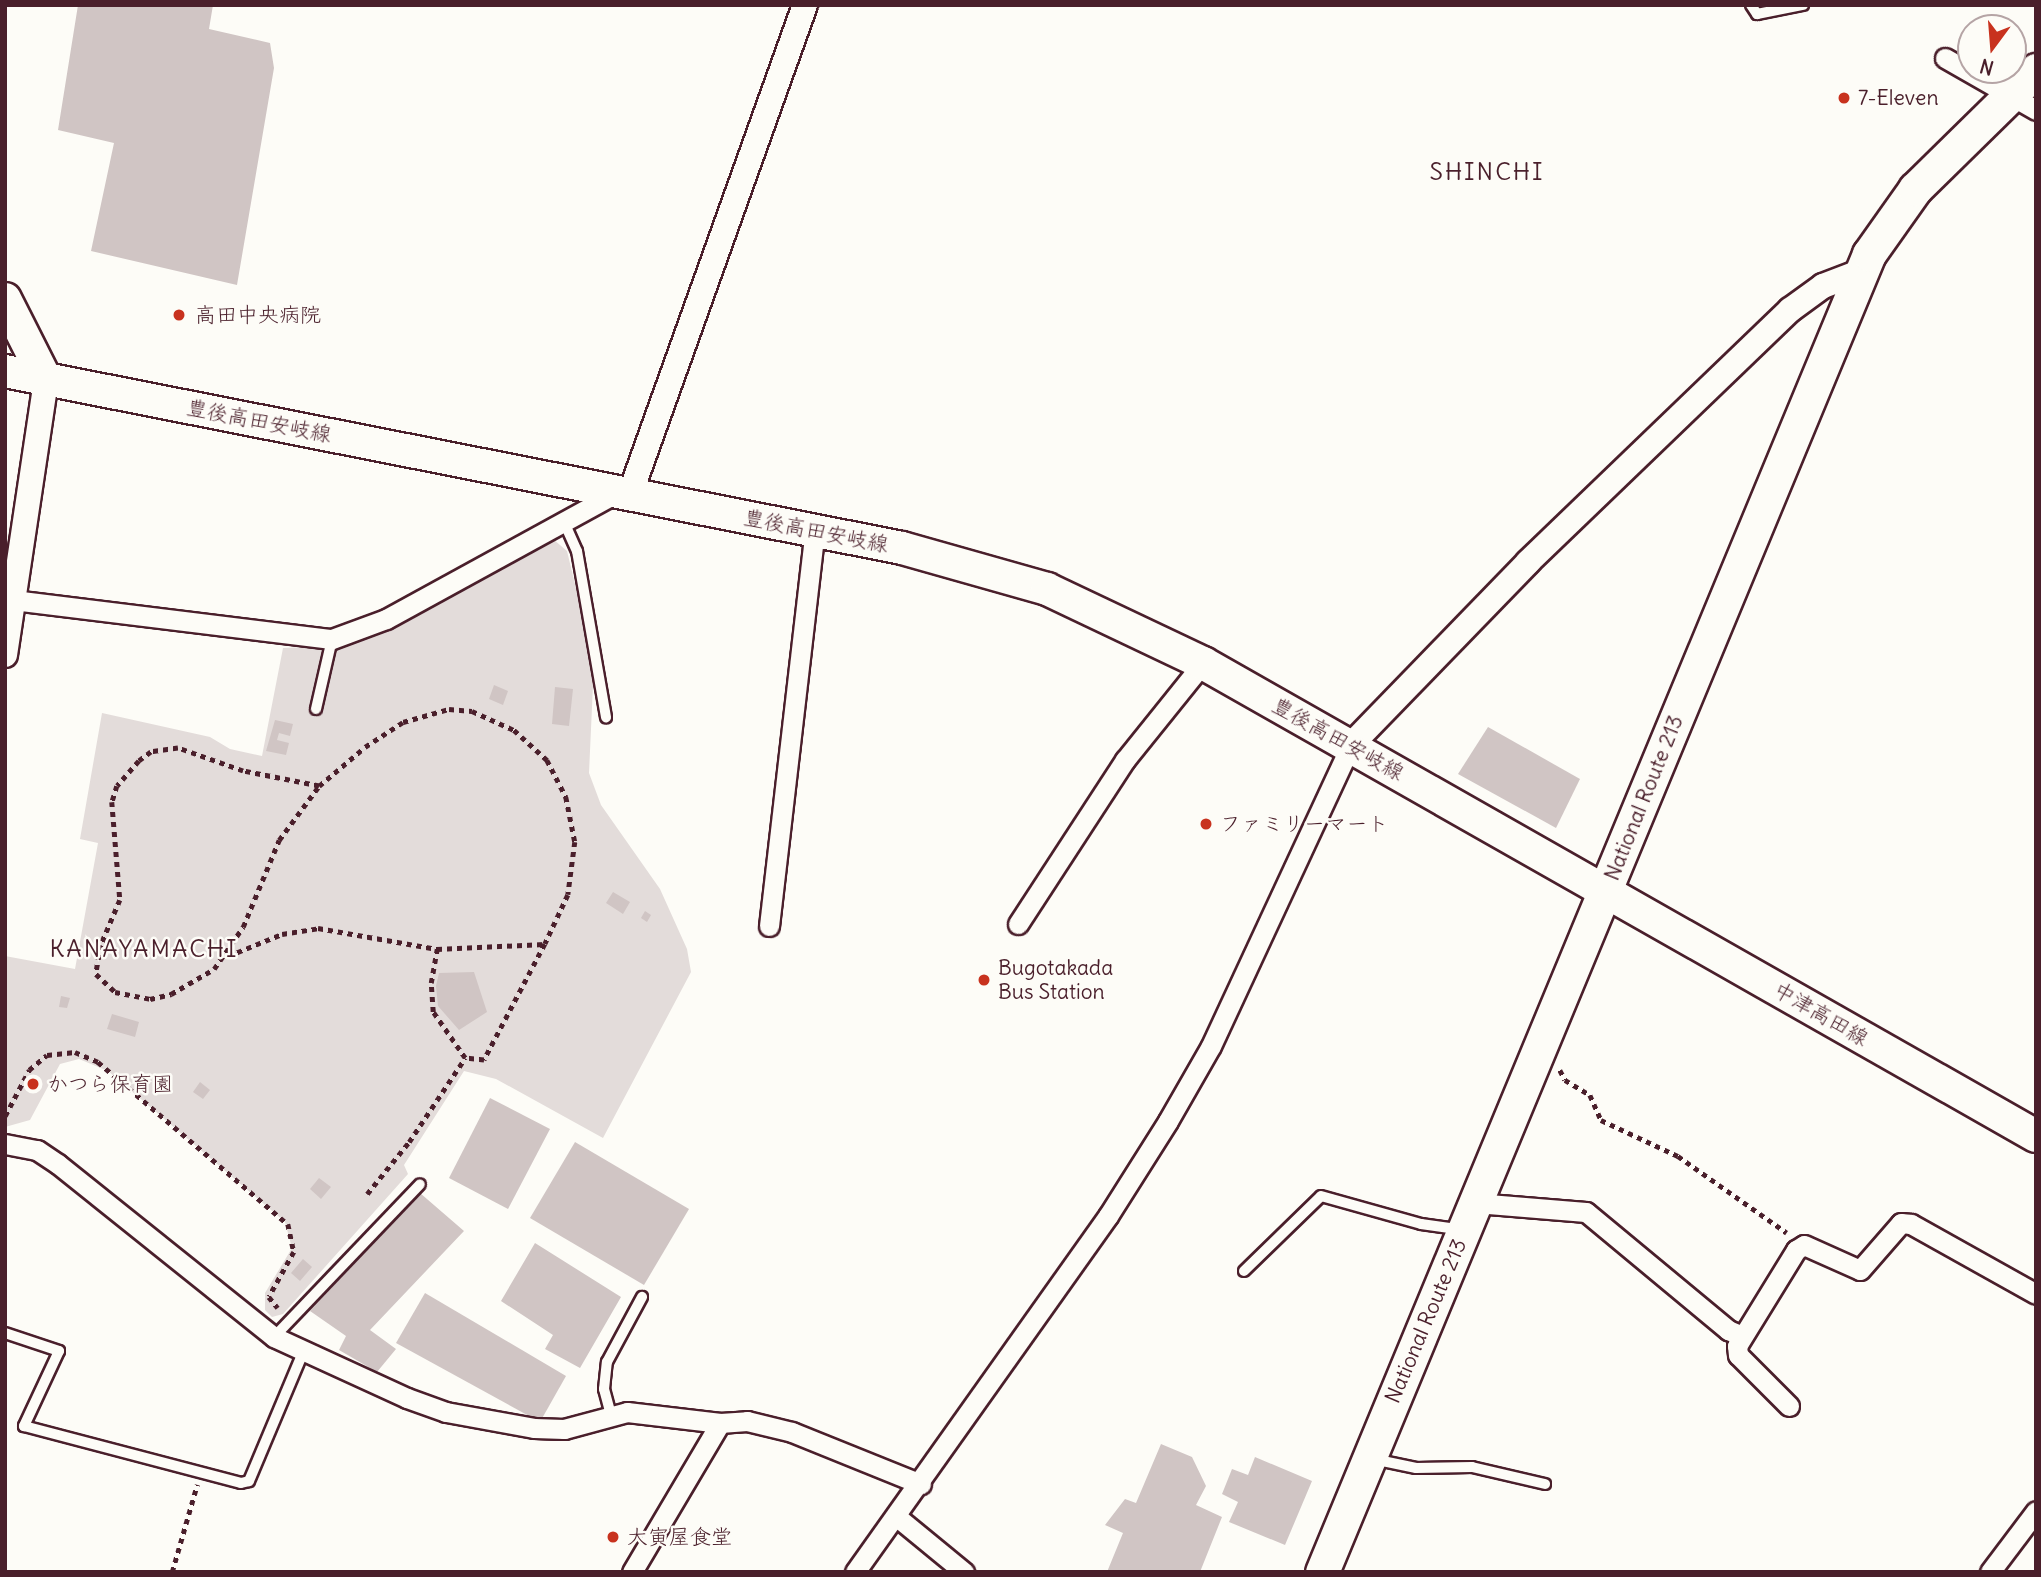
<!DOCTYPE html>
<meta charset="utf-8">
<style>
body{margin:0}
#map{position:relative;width:2041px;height:1577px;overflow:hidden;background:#fdfcf7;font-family:Delius,"Klee One",sans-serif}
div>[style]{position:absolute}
.green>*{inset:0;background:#e3dcda}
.building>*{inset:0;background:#d0c5c4}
.path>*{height:4.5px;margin-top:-2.25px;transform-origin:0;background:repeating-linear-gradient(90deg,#4a1f2b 0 5px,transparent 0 10px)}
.roads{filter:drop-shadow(2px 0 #4a1f2b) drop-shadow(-2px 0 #4a1f2b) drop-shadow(0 2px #4a1f2b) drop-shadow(0 -2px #4a1f2b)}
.service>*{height:10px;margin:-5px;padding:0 5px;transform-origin:5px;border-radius:5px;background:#fdfcf7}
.minor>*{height:19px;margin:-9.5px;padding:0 9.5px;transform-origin:9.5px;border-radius:9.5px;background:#fdfcf7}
.tertiary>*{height:24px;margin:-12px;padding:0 12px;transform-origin:12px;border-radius:12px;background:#fdfcf7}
.primary>*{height:32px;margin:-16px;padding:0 16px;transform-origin:16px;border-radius:16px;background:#fdfcf7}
.trunk>*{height:33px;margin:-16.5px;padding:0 16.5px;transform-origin:16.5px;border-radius:16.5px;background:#fdfcf7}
.dots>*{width:19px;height:19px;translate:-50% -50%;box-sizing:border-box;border:4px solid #fdfcf7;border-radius:50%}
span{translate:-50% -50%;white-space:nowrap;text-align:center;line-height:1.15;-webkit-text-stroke:5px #fdfcf7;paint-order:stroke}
.poi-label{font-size:21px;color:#4a1f2b}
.left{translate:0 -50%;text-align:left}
.street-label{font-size:21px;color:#4a1f2b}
.quarter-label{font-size:24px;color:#4a1f2b;letter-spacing:2px}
.frame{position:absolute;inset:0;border:7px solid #4a1f2b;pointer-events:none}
.north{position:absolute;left:1957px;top:14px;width:70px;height:70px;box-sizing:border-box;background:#fdfcf7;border:2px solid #b5a4a5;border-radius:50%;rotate:196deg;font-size:19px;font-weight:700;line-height:28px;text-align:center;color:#4a1f2b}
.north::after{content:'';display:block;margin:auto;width:24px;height:32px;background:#c8321e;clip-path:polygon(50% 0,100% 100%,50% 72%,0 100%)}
</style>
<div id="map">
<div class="green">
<div style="clip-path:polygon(553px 539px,567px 551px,594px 663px,589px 773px,601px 805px,660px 889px,687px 949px,691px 972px,603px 1138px,496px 1079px,464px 1071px,404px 1165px,408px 1174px,283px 1314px,272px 1317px,265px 1310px,265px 1293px,292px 1248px,285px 1222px,108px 1071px,79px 1059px,60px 1064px,30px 1120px,5px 1127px,5px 956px,75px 969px,98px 843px,80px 839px,102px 713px,210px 737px,230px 749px,262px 756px,283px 648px,337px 646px,462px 588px)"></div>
</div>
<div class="building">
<div style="clip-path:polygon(78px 5px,213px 5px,209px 29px,270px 43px,274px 68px,237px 285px,91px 251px,114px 143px,58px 130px)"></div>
<div style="clip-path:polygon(494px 685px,508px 691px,503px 705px,489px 699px)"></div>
<div style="clip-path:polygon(555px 687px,573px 689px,569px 726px,552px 724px)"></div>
<div style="clip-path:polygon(275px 720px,293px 724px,290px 736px,279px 733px,277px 740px,289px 743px,286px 755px,266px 751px)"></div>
<div style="clip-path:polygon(1488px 727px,1580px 779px,1556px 828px,1458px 774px)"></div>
<div style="clip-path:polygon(613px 892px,630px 902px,623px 914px,606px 903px)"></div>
<div style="clip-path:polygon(645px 911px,651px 915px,647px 922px,641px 918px)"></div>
<div style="clip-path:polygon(474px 972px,487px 1012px,459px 1030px,438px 1006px,436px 986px,439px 973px)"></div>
<div style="clip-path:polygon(61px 996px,70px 998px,67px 1008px,59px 1007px)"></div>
<div style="clip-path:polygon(112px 1014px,139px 1022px,135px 1037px,107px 1029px)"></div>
<div style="clip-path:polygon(200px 1082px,210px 1090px,203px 1099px,193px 1092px)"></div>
<div style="clip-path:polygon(490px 1098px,550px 1129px,508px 1209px,449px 1178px)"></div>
<div style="clip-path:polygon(575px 1142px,689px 1209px,644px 1285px,530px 1218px)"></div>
<div style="clip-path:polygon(319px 1178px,331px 1187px,321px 1199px,310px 1189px)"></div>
<div style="clip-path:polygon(420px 1193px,464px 1231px,370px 1330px,396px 1349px,377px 1372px,339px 1350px,346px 1336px,310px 1311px)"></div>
<div style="clip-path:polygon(535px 1243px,621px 1297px,580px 1368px,545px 1349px,553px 1335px,501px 1301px)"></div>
<div style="clip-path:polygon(303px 1259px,312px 1267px,300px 1281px,291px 1273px)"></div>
<div style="clip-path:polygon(425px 1293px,566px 1376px,540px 1422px,396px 1343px)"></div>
<div style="clip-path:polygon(1161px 1444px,1192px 1457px,1206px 1486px,1196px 1505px,1222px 1517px,1200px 1572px,1107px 1572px,1123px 1533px,1105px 1525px,1125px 1499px,1136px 1503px)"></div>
<div style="clip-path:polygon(1255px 1457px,1312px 1481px,1285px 1545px,1229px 1522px,1238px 1502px,1222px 1494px,1232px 1469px,1248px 1475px)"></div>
</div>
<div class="path">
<div style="left:319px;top:786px;width:77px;rotate:-168.8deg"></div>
<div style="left:243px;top:771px;width:69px;rotate:-160.5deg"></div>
<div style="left:178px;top:748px;width:27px;rotate:172deg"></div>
<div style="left:151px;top:752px;width:15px;rotate:143deg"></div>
<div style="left:139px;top:761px;width:33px;rotate:131deg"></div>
<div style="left:117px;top:786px;width:17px;rotate:107deg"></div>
<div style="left:112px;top:802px;width:98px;rotate:85.3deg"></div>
<div style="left:120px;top:900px;width:49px;rotate:112.9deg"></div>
<div style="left:101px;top:945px;width:29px;rotate:100deg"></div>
<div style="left:96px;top:974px;width:26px;rotate:43deg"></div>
<div style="left:115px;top:992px;width:36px;rotate:11deg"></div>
<div style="left:150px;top:999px;width:22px;rotate:-13deg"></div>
<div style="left:171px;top:994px;width:50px;rotate:-30.2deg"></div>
<div style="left:214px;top:969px;width:51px;rotate:-55.4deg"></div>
<div style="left:243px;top:927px;width:94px;rotate:-67.5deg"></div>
<div style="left:279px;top:840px;width:67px;rotate:-53.5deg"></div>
<div style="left:319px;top:786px;width:60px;rotate:-40.3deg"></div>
<div style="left:365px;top:747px;width:45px;rotate:-33.3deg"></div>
<div style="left:403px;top:722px;width:48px;rotate:-15.8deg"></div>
<div style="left:449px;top:709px;width:23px;rotate:5deg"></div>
<div style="left:472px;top:711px;width:46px;rotate:24.3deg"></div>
<div style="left:514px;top:730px;width:45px;rotate:42.3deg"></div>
<div style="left:547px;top:760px;width:42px;rotate:62.8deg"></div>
<div style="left:566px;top:797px;width:46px;rotate:78.7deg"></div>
<div style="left:575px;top:842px;width:53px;rotate:97.5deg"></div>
<div style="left:568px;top:895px;width:54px;rotate:115.1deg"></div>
<div style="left:545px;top:944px;width:131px;rotate:117.7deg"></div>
<div style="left:484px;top:1060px;width:19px;rotate:-174deg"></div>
<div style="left:228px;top:956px;width:58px;rotate:-22.2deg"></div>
<div style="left:282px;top:934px;width:36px;rotate:-9deg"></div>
<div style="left:318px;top:928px;width:121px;rotate:10deg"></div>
<div style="left:437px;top:949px;width:108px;rotate:-2.7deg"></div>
<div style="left:1560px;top:1070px;width:11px;rotate:63deg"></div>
<div style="left:1565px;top:1080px;width:29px;rotate:31deg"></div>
<div style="left:1590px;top:1095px;width:27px;rotate:66deg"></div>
<div style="left:1601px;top:1120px;width:85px;rotate:25.1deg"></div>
<div style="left:1678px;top:1156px;width:133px;rotate:35.2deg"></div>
<div style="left:5px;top:1116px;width:52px;rotate:-62.4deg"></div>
<div style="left:29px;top:1070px;width:23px;rotate:-40deg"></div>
<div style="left:47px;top:1055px;width:28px;rotate:-6deg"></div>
<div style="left:75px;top:1052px;width:25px;rotate:23deg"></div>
<div style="left:98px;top:1062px;width:250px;rotate:40.5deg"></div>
<div style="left:288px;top:1224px;width:29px;rotate:78deg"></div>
<div style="left:294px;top:1252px;width:51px;rotate:119.1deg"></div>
<div style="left:269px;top:1297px;width:14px;rotate:51deg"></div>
<div style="left:367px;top:1194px;width:67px;rotate:-51.1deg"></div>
<div style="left:409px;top:1142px;width:101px;rotate:-56.3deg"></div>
<div style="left:465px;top:1058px;width:56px;rotate:-124.8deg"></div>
<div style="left:433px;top:1012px;width:29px;rotate:-94deg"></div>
<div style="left:431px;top:983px;width:35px;rotate:-80deg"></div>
<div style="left:172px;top:1572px;width:91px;rotate:-74deg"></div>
</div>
<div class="roads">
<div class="service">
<div style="left:1751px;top:5px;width:11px;rotate:56deg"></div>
<div style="left:1757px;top:14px;width:47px;rotate:-11.1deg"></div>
<div style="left:564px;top:522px;width:32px;rotate:66deg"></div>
<div style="left:577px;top:551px;width:169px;rotate:80.1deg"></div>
<div style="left:316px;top:709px;width:72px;rotate:-77.1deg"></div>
<div style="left:1244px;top:1271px;width:107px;rotate:-44.2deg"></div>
<div style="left:1321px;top:1196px;width:104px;rotate:15.6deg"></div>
<div style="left:1421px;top:1224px;width:36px;rotate:8deg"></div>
<div style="left:5px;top:1333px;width:57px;rotate:18.4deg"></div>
<div style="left:59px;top:1351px;width:83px;rotate:115deg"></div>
<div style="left:24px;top:1426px;width:224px;rotate:14.7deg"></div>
<div style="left:241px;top:1483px;width:8px;rotate:-14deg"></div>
<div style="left:249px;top:1481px;width:142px;rotate:-67.2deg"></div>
<div style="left:274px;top:1337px;width:211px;rotate:-46.3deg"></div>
<div style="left:611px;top:1415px;width:27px;rotate:-105deg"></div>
<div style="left:604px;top:1389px;width:27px;rotate:-84deg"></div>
<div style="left:607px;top:1362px;width:74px;rotate:-61.7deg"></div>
<div style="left:1373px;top:1459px;width:44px;rotate:11.8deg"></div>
<div style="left:1416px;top:1468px;width:56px;rotate:-1deg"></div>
<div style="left:1472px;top:1467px;width:75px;rotate:13.1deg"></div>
</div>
<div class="minor">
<div style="left:1945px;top:58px;width:105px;rotate:29.7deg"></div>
<div style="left:5px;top:599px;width:329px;rotate:7deg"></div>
<div style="left:332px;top:639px;width:58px;rotate:-20.3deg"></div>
<div style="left:386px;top:619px;width:264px;rotate:-28.7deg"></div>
<div style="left:1018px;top:924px;width:196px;rotate:-56.9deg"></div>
<div style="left:1125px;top:760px;width:124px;rotate:-51.2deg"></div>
<div style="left:769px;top:926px;width:398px;rotate:-83.4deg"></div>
<div style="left:5px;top:1144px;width:33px;rotate:11deg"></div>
<div style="left:37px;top:1150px;width:25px;rotate:34deg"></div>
<div style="left:58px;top:1164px;width:277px;rotate:38.7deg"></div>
<div style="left:274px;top:1337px;width:146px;rotate:24.6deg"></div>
<div style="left:407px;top:1398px;width:41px;rotate:19.7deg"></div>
<div style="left:446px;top:1412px;width:89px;rotate:10.3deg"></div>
<div style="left:534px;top:1428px;width:30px;rotate:2deg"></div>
<div style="left:564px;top:1429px;width:65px;rotate:-15.1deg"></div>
<div style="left:627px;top:1412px;width:94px;rotate:6.7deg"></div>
<div style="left:1476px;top:1203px;width:110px;rotate:4.7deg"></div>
<div style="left:1586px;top:1212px;width:185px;rotate:39.7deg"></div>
<div style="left:1728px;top:1330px;width:15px;rotate:23deg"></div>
<div style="left:1789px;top:1406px;width:72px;rotate:-135deg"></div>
<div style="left:1738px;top:1355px;width:9px;rotate:-96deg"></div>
<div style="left:1737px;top:1346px;width:113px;rotate:-58.4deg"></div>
<div style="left:1796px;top:1250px;width:9px;rotate:-32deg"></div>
<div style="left:1804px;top:1245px;width:61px;rotate:24.1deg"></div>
<div style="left:1860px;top:1270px;width:62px;rotate:-48.9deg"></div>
<div style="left:1901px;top:1223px;width:10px;rotate:6deg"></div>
<div style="left:1911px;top:1224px;width:143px;rotate:29.2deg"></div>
<div style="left:897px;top:1517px;width:87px;rotate:39.4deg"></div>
<div style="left:632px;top:1572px;width:173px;rotate:-59.4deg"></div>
<div style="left:720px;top:1423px;width:27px;rotate:-4deg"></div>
<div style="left:747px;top:1421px;width:46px;rotate:13.7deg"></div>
<div style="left:792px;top:1432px;width:139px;rotate:22deg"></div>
<div style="left:855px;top:1572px;width:437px;rotate:-54.6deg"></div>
<div style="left:1108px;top:1216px;width:112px;rotate:-57.7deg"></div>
<div style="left:1168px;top:1121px;width:86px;rotate:-60.2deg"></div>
<div style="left:1211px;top:1046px;width:331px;rotate:-65.1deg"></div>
<div style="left:1990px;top:1572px;width:76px;rotate:-53deg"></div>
</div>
<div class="tertiary">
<div style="left:630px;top:494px;width:519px;rotate:-70.31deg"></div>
<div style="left:5px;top:655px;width:278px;rotate:-81.5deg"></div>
<div style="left:1350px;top:746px;width:256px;rotate:-45.9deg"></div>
<div style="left:1528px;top:562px;width:364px;rotate:-43.9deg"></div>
<div style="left:1790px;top:310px;width:41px;rotate:-36deg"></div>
<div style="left:1823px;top:286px;width:42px;rotate:-21deg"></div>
</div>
<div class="primary">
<div style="left:5px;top:299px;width:91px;rotate:63.2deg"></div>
<div style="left:5px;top:371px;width:914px;rotate:11.16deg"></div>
<div style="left:902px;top:548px;width:151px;rotate:15.8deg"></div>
<div style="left:1047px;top:589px;width:173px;rotate:25.4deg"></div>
<div style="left:1203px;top:663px;width:958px;rotate:29.59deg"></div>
</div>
<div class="trunk">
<div style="left:1322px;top:1572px;width:1427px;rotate:-67.46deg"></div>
<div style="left:1869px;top:254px;width:80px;rotate:-54.7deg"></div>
<div style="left:1915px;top:189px;width:170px;rotate:-44.5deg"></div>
</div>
</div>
<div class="dots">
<div style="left:1844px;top:98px;background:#c8321e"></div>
<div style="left:179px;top:315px;background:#c8321e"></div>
<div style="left:1206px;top:824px;background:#c8321e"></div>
<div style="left:984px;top:980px;background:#c8321e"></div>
<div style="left:33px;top:1084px;background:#c8321e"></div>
<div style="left:613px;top:1537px;background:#c8321e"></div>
</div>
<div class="poi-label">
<span class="left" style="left:1858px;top:98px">7-Eleven</span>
<span class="left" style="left:195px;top:315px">高田中央病院</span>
<span class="left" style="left:1220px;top:824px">ファミリーマート</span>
<span class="left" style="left:998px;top:980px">Bugotakada<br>Bus Station</span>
<span class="left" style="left:47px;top:1084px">かつら保育園</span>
<span class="left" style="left:627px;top:1537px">大寅屋食堂</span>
</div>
<div class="street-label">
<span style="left:259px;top:421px;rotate:11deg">豊後高田安岐線</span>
<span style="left:816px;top:531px;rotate:11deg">豊後高田安岐線</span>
<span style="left:1338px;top:739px;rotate:29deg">豊後高田安岐線</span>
<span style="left:1644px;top:798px;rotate:-68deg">National Route 213</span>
<span style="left:1821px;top:1014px;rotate:30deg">中津高田線</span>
<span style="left:1426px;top:1321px;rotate:-67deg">National Route 213</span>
</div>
<div class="quarter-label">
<span style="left:1487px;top:172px">SHINCHI</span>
<span style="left:144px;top:949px">KANAYAMACHI</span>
</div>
<div class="frame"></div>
<div class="north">N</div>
</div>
